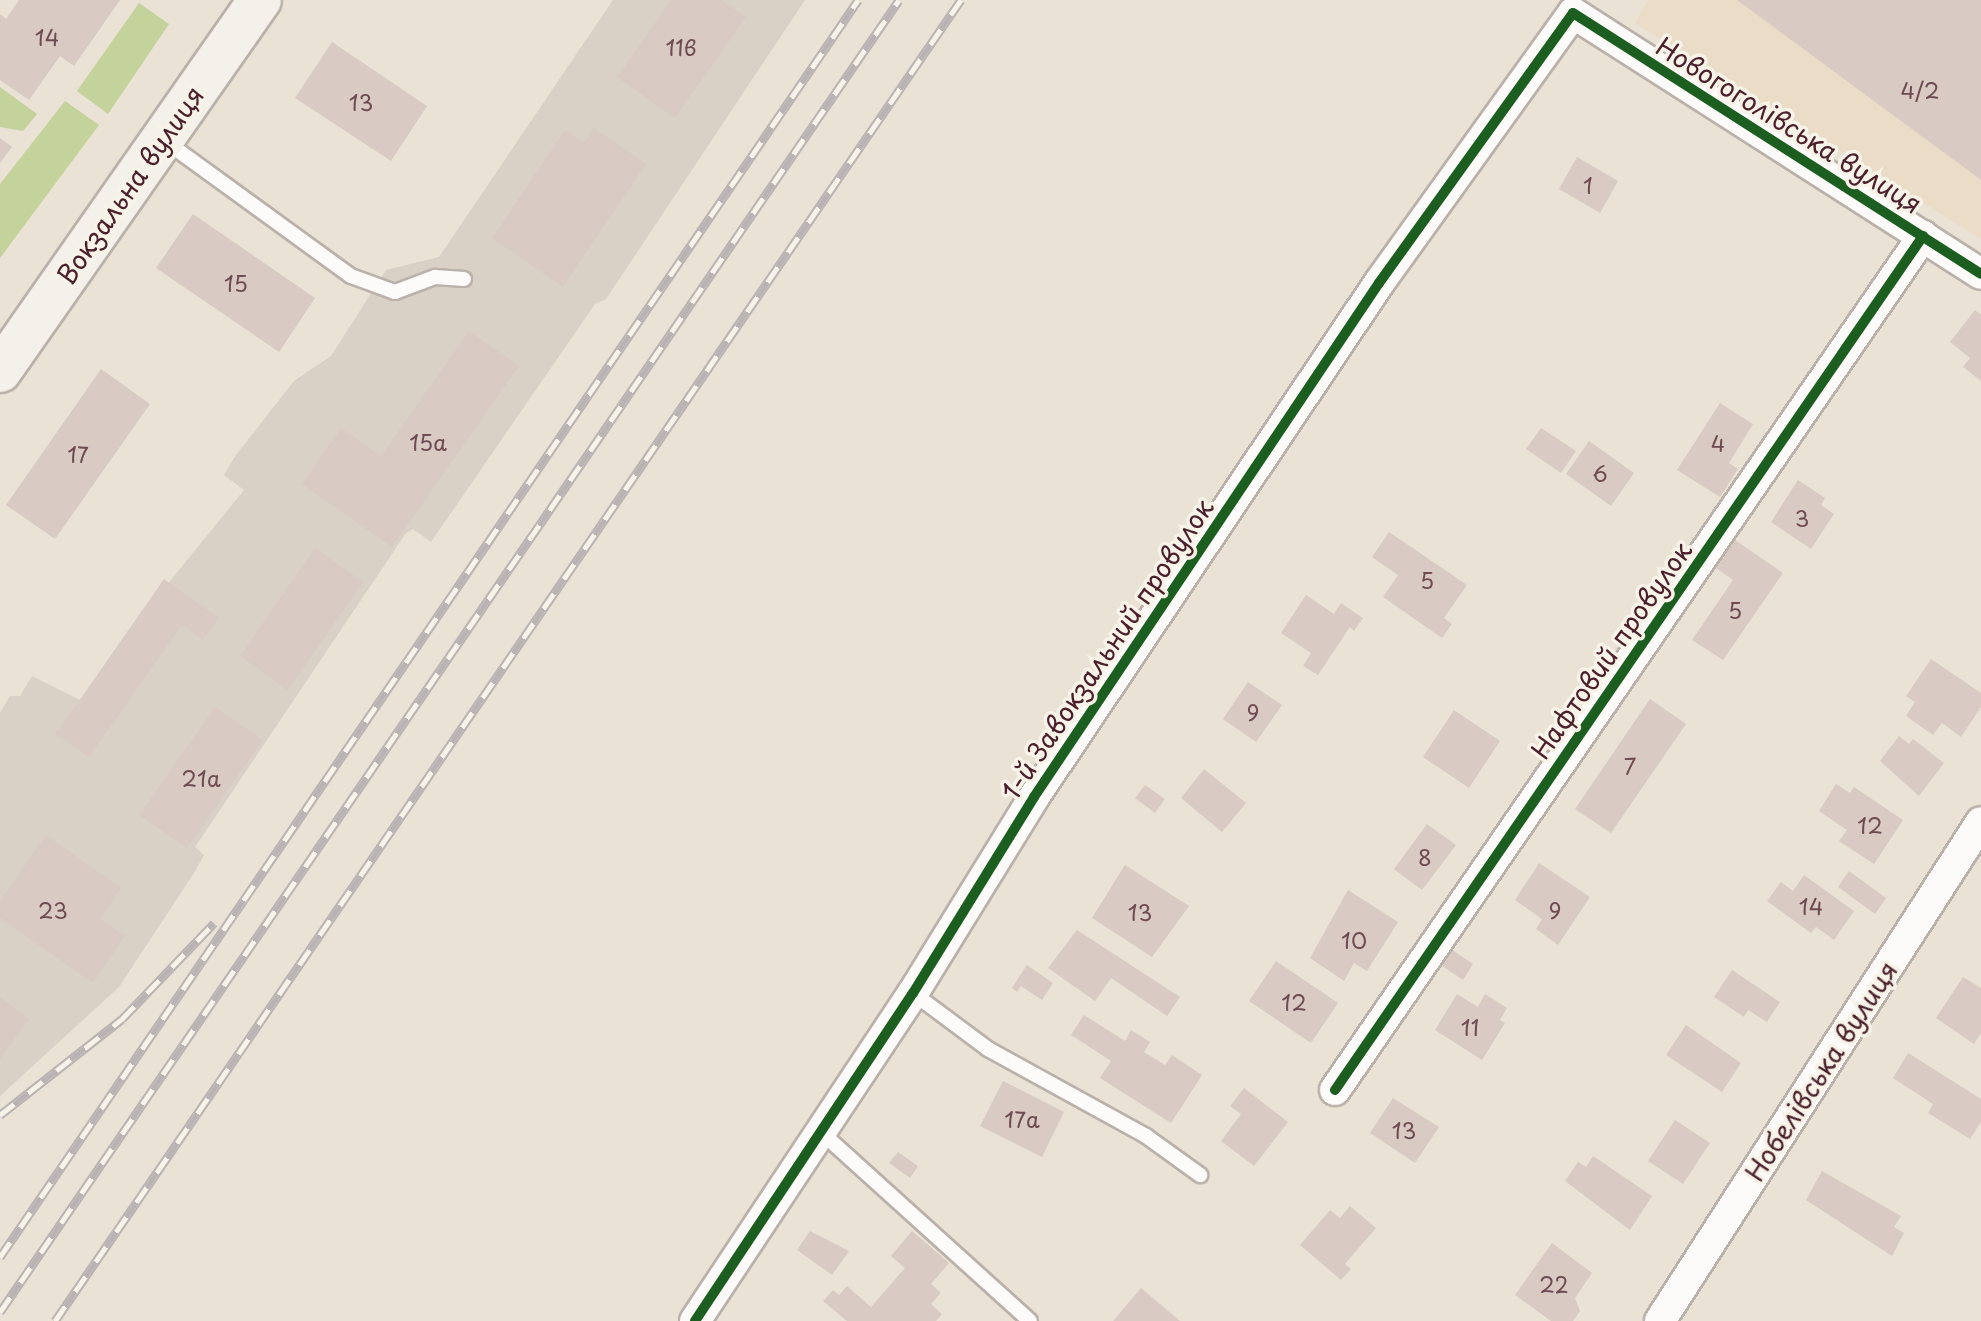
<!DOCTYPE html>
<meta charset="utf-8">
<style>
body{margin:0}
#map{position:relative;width:1981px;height:1321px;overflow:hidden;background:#e9e2d5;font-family:"Playpen Sans",sans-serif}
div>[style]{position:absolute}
.built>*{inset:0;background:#ebdcc7}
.industrial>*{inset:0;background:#d9d0c6}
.green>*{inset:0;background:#c4d39c}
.building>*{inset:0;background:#d9cbc3}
.roads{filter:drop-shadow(2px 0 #bab1aa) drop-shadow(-2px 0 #bab1aa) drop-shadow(0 2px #bab1aa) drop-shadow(0 -2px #bab1aa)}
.lane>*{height:14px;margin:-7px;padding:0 7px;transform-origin:7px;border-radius:7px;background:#fcfbf9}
.street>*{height:30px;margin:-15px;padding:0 15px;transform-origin:15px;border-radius:15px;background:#fcfbf9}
.secondary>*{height:42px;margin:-21px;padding:0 21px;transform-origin:21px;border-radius:21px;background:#f4f0ea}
.rail>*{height:9px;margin-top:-4.5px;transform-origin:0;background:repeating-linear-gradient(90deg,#f7f3e8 0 18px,#b9b3b3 0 36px);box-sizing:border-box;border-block:2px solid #b9b3b3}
.cycleway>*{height:10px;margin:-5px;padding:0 5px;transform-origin:5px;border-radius:5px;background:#1b5e20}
span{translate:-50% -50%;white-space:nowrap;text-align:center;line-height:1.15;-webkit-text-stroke:7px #f7f3e8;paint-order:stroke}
.number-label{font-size:22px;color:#6e4b52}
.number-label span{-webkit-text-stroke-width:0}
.street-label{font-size:26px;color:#4a1f2b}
</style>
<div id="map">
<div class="built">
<div style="clip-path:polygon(1648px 0,1981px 0,1981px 239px,1635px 23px)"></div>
</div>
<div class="industrial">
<div style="clip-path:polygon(613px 0,805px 0,606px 299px,595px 304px,431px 542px,413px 529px,406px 533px,195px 847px,204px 855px,194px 873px,119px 987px,0 1096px,0 713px,10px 696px,20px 696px,32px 676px,88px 704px,171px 580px,244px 490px,224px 475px,236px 455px,294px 381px,331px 356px,386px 270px,439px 257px)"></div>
</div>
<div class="green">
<div style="clip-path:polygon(139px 3px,169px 24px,108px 114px,77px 91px)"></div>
<div style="clip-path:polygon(0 87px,37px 114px,23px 131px,0 127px)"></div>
<div style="clip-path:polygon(65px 101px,99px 125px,0 258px,0 184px)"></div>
</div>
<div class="building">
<div style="clip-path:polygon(19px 0,120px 0,74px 66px,60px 56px,29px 100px,0 80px,0 14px,6px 19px)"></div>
<div style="clip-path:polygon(671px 0,721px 0,746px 17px,675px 118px,617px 77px)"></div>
<div style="clip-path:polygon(1737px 0,1981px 0,1981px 180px)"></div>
<div style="clip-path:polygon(332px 42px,427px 106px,391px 161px,295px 98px)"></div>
<div style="clip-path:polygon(594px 128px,646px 164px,563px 287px,492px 238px,565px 130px,584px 143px)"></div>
<div style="clip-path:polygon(0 138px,12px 147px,0 163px)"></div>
<div style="clip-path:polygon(1577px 157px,1618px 181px,1600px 213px,1559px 189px)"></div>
<div style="clip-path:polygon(193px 214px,315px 298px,279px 352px,156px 268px)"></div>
<div style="clip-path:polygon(1975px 310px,1981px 315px,1981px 381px,1963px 367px,1970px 358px,1950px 342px)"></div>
<div style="clip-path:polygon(469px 331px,519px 366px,392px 547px,302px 484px,341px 428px,381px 456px)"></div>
<div style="clip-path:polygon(101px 369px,150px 404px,55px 539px,6px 505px)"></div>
<div style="clip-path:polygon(1720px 403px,1753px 424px,1729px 463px,1738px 469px,1720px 497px,1677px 470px)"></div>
<div style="clip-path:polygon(1541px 428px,1576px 451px,1561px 473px,1526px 449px)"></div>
<div style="clip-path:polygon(1589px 441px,1634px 473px,1611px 506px,1566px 474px)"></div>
<div style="clip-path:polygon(1798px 480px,1825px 498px,1821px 505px,1834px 514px,1811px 549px,1771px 522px)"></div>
<div style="clip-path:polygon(1389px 532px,1467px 585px,1444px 618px,1452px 624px,1442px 638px,1383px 597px,1398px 575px,1372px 557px)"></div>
<div style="clip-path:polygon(1735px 540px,1783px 573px,1723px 660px,1692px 640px,1733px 580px,1716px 568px)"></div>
<div style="clip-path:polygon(315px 548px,363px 582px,288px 690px,240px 656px)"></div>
<div style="clip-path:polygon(164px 579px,219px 618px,203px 640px,182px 625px,89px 757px,56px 734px)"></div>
<div style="clip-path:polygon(1306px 595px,1334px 614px,1341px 603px,1363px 618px,1354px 631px,1350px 627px,1318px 675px,1303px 666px,1311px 653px,1281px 633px)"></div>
<div style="clip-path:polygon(1931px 659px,1981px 693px,1981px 707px,1961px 737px,1942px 723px,1933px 735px,1906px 716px,1915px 702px,1906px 696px)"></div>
<div style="clip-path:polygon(1248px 682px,1282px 705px,1256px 742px,1223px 719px)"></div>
<div style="clip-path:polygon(1650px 699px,1686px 724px,1611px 833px,1575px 809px)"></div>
<div style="clip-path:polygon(215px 707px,263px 740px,187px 848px,139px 815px)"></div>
<div style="clip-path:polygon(1454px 710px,1500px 741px,1469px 788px,1423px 757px)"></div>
<div style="clip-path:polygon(1899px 736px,1909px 744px,1913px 739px,1944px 763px,1919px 796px,1880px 761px)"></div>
<div style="clip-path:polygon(1204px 769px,1246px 803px,1222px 832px,1181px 798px)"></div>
<div style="clip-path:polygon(1836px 784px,1850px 793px,1854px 787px,1903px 820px,1874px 864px,1839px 841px,1847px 830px,1819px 811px)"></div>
<div style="clip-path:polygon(1145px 785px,1165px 799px,1155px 813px,1135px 798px)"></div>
<div style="clip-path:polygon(1427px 824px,1456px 845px,1422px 890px,1394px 869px)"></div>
<div style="clip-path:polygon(46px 835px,121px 888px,100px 919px,125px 936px,93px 983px,0 918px,0 901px)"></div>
<div style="clip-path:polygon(1539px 863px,1590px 897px,1558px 945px,1536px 929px,1542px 919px,1515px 900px)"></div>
<div style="clip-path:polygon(1125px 865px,1189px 906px,1152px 957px,1092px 918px)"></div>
<div style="clip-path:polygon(1849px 871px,1886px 898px,1875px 914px,1838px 887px)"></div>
<div style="clip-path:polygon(1804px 875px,1854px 911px,1834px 940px,1816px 927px,1811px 933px,1767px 901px,1781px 882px,1793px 891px)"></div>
<div style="clip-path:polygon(1348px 890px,1398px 922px,1367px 971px,1354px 963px,1344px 981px,1310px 958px)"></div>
<div style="clip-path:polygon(1077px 930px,1180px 997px,1167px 1016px,1111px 978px,1095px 1001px,1048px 968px)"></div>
<div style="clip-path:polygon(1448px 947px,1473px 964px,1463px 980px,1438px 963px)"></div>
<div style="clip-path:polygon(1276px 961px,1338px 1003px,1311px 1043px,1249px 1001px)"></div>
<div style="clip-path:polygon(1027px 965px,1053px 983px,1042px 1000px,1021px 986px,1017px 992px,1012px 988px)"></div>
<div style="clip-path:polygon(1732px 970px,1780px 1002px,1767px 1022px,1748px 1010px,1744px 1017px,1714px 997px)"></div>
<div style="clip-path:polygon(1963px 977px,1981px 988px,1981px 1033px,1974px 1044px,1936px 1018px)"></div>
<div style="clip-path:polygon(1457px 994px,1478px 1007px,1485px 994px,1507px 1008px,1500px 1020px,1505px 1023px,1482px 1060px,1435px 1030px)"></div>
<div style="clip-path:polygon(0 997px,29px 1019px,0 1059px)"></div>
<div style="clip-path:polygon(1084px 1015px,1125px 1041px,1131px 1030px,1150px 1042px,1144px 1052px,1165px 1065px,1172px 1055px,1202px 1075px,1171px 1123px,1100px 1078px,1111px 1061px,1071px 1035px)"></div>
<div style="clip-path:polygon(1686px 1025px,1741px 1063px,1722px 1092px,1666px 1055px)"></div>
<div style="clip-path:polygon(1908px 1053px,1981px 1099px,1981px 1122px,1970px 1139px,1928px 1113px,1933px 1104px,1893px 1078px)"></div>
<div style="clip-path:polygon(1003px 1081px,1064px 1112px,1042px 1157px,980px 1126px)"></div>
<div style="clip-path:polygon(1244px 1088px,1288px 1122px,1254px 1166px,1221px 1141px,1241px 1114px,1230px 1106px)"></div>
<div style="clip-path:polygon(1393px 1098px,1439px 1127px,1415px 1163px,1370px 1133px)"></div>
<div style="clip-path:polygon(1675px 1120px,1710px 1143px,1683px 1184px,1648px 1161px)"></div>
<div style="clip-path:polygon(898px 1152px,918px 1166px,910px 1178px,889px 1163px)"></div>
<div style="clip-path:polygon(1593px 1156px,1652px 1196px,1630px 1230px,1565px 1181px,1578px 1162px,1586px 1167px)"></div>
<div style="clip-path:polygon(1822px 1171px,1901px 1216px,1894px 1227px,1904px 1233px,1892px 1256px,1806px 1200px)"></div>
<div style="clip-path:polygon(1350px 1206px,1376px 1228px,1345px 1264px,1351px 1269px,1341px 1280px,1300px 1245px,1330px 1210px,1340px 1218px)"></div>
<div style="clip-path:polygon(810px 1231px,849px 1251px,832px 1275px,797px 1250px)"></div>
<div style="clip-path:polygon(912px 1231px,949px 1263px,931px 1284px,941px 1293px,931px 1304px,942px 1314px,936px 1321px,847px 1321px,823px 1301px,833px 1290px,839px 1295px,847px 1286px,871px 1307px,905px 1268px,891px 1256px)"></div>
<div style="clip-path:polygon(1552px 1243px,1592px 1273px,1575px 1298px,1580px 1311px,1573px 1321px,1551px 1321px,1515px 1295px)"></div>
<div style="clip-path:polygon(1141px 1288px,1180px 1321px,1113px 1321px)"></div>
</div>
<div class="roads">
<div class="lane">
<div style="left:165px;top:141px;width:230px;rotate:36deg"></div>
<div style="left:351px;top:276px;width:47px;rotate:20deg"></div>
<div style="left:395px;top:292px;width:43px;rotate:-20.6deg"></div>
<div style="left:435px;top:277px;width:29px;rotate:4deg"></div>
<div style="left:913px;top:993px;width:94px;rotate:36.7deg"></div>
<div style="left:988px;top:1049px;width:180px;rotate:28.8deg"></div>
<div style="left:1146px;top:1136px;width:67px;rotate:35.8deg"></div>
<div style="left:822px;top:1133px;width:280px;rotate:42.1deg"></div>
</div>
<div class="street">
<div style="left:1335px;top:1090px;width:1037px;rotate:-55.45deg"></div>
<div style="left:695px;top:1321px;width:394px;rotate:-56.4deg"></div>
<div style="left:913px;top:993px;width:230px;rotate:-58.3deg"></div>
<div style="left:1034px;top:797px;width:619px;rotate:-56.13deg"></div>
<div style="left:1379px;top:283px;width:332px;rotate:-54.3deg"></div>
<div style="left:1573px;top:13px;width:484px;rotate:32.6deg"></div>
<div style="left:1660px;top:1321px;width:593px;rotate:-57.25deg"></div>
</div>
<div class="secondary">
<div style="left:0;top:371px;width:453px;rotate:-55deg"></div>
</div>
</div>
<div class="rail">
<div style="left:0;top:1115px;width:155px;rotate:-38.2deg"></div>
<div style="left:122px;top:1019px;width:133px;rotate:-46.2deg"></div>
<div style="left:0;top:1257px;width:1522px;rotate:-55.68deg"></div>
<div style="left:0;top:1312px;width:1590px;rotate:-55.58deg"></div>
<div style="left:55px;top:1321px;width:1602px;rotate:-55.56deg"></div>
</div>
<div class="cycleway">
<div style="left:1335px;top:1090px;width:1037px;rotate:-55.45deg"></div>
<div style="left:695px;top:1321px;width:394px;rotate:-56.4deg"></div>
<div style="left:913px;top:993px;width:230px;rotate:-58.3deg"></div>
<div style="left:1034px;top:797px;width:619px;rotate:-56.13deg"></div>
<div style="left:1379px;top:283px;width:332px;rotate:-54.3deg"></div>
<div style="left:1573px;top:13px;width:484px;rotate:32.6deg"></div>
</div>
<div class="number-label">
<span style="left:47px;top:37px">14</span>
<span style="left:681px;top:47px">11в</span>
<span style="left:1920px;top:90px">4/2</span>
<span style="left:361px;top:102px">13</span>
<span style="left:1588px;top:185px">1</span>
<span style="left:236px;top:283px">15</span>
<span style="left:428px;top:442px">15а</span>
<span style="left:1718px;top:443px">4</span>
<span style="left:78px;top:454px">17</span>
<span style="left:1600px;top:473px">6</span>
<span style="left:1802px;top:518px">3</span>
<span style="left:1427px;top:580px">5</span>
<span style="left:1735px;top:610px">5</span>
<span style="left:1253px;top:712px">9</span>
<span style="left:1630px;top:766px">7</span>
<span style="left:201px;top:778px">21а</span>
<span style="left:1870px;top:825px">12</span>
<span style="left:1425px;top:857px">8</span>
<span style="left:1811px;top:906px">14</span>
<span style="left:53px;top:910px">23</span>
<span style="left:1555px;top:910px">9</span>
<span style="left:1140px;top:912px">13</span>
<span style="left:1354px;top:940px">10</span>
<span style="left:1294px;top:1002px">12</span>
<span style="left:1470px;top:1027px">11</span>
<span style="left:1022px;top:1119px">17а</span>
<span style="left:1404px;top:1130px">13</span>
<span style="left:1554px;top:1284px">22</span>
</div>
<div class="street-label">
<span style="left:1789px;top:125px;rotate:32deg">Новогоголівська вулиця</span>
<span style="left:130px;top:185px;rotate:-55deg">Вокзальна вулиця</span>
<span style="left:1107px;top:649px;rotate:-56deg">1-й Завокзальний провулок</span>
<span style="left:1611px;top:650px;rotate:-55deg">Нафтовий провулок</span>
<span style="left:1821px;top:1071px;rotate:-57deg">Нобелівська вулиця</span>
</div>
</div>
